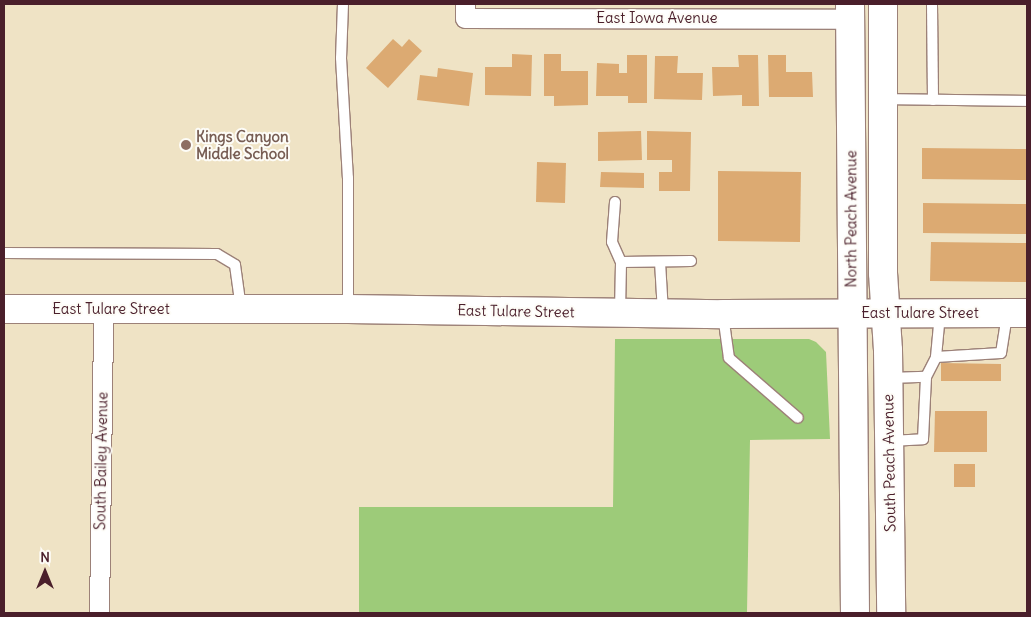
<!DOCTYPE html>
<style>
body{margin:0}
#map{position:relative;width:1031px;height:617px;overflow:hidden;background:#efe3c5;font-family:Delius,sans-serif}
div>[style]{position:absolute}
.green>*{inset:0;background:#9dcb79}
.building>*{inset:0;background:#dcaa72}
.roads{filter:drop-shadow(1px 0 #9c8178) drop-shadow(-1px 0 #9c8178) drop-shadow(0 1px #9c8178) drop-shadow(0 -1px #9c8178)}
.lane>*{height:10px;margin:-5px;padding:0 5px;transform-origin:5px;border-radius:5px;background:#fff}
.street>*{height:19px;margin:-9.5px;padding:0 9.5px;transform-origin:9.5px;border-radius:9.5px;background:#fff}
.secondary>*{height:28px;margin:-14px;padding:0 14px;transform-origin:14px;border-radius:14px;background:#fff}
.dots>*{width:14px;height:14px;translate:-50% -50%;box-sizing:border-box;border:2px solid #fdfcf7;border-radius:50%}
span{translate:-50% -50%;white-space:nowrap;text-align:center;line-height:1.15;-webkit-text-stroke:4px #fdfcf7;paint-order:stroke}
.street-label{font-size:15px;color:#4a1f2b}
.education-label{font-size:15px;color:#785e54;font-weight:700}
.left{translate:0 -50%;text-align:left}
.frame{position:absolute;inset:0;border:5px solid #4a1f2b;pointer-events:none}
.north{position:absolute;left:20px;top:547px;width:50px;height:50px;-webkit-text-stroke:4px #fdfcf7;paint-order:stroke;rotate:0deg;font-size:14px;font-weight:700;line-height:20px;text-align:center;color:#4a1f2b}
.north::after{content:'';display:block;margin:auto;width:18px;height:22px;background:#4a1f2b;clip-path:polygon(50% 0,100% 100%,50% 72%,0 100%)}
</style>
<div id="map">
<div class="green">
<div style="clip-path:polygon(615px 339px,809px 339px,816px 342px,826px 352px,830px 439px,750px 440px,747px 613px,359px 613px,359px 507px,613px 507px)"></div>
</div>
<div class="building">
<div style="clip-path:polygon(393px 39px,402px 47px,409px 39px,422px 51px,388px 88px,366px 68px)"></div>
<div style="clip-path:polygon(512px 54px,532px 55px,531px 96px,485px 95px,485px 67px,512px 67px)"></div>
<div style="clip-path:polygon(544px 54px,561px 54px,561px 71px,588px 71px,588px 105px,554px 106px,554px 96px,544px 96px)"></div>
<div style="clip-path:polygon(627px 55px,647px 55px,647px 103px,628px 103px,628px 96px,596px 96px,597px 63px,619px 64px,619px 73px,627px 73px)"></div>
<div style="clip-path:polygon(738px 55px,758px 55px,759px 106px,742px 106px,742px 95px,713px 96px,712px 67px,739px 67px)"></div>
<div style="clip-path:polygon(768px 55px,786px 55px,786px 72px,812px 72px,813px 97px,769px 97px)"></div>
<div style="clip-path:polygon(655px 56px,678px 56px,677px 73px,703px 73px,702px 100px,654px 99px)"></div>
<div style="clip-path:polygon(438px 68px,473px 73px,469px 106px,417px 100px,420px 75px,437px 77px)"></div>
<div style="clip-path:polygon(641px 131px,642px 160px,598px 161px,598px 132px)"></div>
<div style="clip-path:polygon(647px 131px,691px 132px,690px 191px,659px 191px,659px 172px,672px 172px,672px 160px,647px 160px)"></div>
<div style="clip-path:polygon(922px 148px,1027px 149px,1027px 180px,922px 179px)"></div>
<div style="clip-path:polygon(537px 162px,566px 163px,565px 203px,536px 202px)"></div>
<div style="clip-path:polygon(718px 171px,801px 172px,800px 242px,718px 241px)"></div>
<div style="clip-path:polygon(601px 172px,644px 173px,644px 188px,600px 187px)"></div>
<div style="clip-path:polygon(923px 203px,1027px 204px,1027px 234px,923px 233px)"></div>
<div style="clip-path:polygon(931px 242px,1026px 243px,1026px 282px,930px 281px)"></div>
<div style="clip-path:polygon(941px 363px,1001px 364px,1001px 381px,941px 381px)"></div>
<div style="clip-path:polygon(935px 411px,987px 411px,987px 452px,934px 452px)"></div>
<div style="clip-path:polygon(954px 464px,975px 464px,975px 487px,954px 487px)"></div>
</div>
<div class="roads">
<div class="lane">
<div style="left:343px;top:4px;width:54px;rotate:92.1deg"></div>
<div style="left:341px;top:58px;width:120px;rotate:86.7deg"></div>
<div style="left:348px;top:178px;width:130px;rotate:90deg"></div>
<div style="left:932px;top:4px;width:96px;rotate:89.4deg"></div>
<div style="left:883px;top:99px;width:144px;rotate:0.8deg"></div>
<div style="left:615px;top:202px;width:40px;rotate:94.3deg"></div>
<div style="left:612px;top:242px;width:22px;rotate:66deg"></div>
<div style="left:621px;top:262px;width:70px;rotate:-0.8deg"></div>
<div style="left:4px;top:253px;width:213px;rotate:0.3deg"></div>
<div style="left:217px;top:254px;width:21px;rotate:31deg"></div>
<div style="left:235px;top:265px;width:43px;rotate:82.1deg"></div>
<div style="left:660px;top:262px;width:51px;rotate:86.6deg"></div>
<div style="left:620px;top:311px;width:49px;rotate:-88.8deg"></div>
<div style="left:723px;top:315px;width:43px;rotate:82.1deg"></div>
<div style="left:729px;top:358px;width:91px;rotate:41deg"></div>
<div style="left:936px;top:357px;width:65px;rotate:-3.5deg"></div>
<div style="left:1001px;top:353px;width:39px;rotate:-81deg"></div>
<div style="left:889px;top:378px;width:37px;rotate:-2deg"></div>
<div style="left:926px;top:377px;width:22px;rotate:-63deg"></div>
<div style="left:936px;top:357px;width:43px;rotate:-84.7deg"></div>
<div style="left:890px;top:441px;width:33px;rotate:-3deg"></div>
<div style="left:923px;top:439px;width:62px;rotate:-87.2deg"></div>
</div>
<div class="street">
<div style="left:465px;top:4px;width:14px;rotate:90deg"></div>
<div style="left:465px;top:18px;width:385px;rotate:0.1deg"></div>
<div style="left:99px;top:613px;width:304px;rotate:-89.2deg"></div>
</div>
<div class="secondary">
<div style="left:850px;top:4px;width:609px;rotate:89.53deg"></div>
<div style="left:883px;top:4px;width:269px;rotate:90deg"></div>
<div style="left:883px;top:273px;width:77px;rotate:86.3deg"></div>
<div style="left:888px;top:350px;width:263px;rotate:89.3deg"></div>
<div style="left:4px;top:309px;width:344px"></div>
<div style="left:348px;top:309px;width:375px;rotate:0.8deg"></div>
<div style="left:723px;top:314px;width:304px;rotate:-0.2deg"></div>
</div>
</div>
<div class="dots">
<div style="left:186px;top:145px;background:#8d6e63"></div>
</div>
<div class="street-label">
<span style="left:657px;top:18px">East Iowa Avenue</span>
<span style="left:851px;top:219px;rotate:-90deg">North Peach Avenue</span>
<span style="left:111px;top:309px">East Tulare Street</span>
<span style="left:516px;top:311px;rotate:1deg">East Tulare Street</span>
<span style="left:920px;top:313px">East Tulare Street</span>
<span style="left:101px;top:461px;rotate:-89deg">South Bailey Avenue</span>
<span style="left:889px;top:463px;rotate:-91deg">South Peach Avenue</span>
</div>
<div class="education-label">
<span class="left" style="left:196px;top:145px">Kings Canyon<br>Middle School</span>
</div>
<div class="frame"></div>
<div class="north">N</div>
</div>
